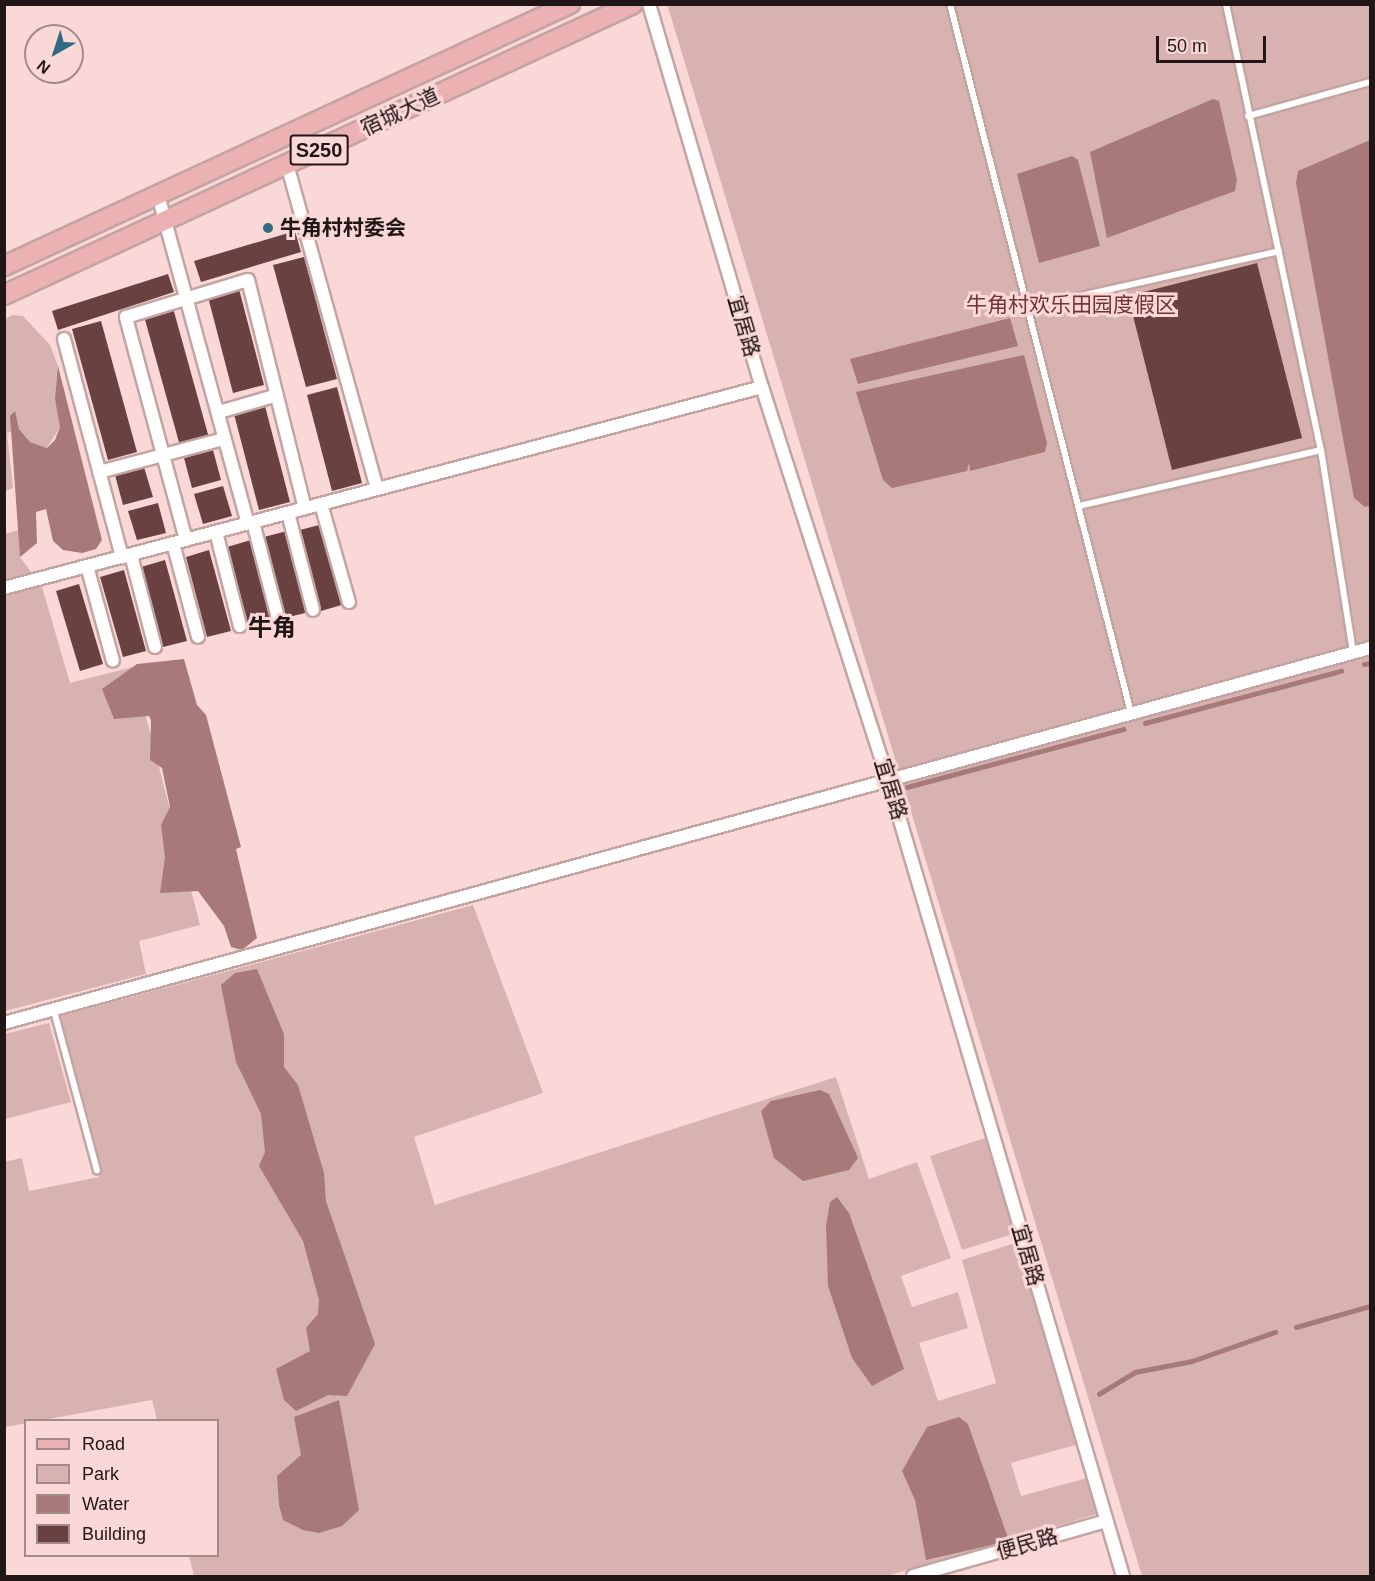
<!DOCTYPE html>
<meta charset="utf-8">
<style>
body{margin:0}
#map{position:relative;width:1375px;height:1581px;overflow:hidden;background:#fad8d7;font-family:Helvetica,"Noto Sans SC",sans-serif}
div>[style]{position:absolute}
.green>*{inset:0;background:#d7b2b1}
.water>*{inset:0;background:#a77a79}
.stream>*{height:4.5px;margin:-2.25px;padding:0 2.25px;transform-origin:2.25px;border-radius:2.25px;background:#a77a79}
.building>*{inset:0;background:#694141}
.roads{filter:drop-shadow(2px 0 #c3a4a3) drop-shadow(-2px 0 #c3a4a3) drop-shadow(0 2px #c3a4a3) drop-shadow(0 -2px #c3a4a3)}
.lane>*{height:6px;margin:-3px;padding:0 3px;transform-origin:3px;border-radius:3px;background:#fff}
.street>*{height:12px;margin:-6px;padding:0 6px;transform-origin:6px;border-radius:6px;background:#fff}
.primary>*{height:18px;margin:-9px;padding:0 9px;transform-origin:9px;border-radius:9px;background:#ecb1b2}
.dots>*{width:16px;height:16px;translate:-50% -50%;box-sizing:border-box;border:3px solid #fad8d7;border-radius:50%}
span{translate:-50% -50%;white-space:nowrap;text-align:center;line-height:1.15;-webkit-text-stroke:6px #fad8d7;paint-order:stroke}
.shield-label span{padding:2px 4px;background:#fad8d7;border:2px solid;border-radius:4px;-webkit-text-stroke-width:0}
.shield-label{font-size:20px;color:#211515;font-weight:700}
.street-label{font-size:21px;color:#211515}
.poi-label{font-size:21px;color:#211515;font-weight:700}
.left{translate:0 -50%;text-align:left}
.park-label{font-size:21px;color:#713335}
.quarter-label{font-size:24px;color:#211515;font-weight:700}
.frame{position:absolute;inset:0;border:6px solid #211515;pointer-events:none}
.legend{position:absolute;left:24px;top:1419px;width:195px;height:138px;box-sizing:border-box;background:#fad8d7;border:2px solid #a38a89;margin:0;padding:8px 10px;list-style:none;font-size:18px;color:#211515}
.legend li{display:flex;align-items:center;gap:12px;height:30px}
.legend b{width:30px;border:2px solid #a38a89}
.north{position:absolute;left:24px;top:24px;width:60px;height:60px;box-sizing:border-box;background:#fad8d7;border:2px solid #a38a89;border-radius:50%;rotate:219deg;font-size:16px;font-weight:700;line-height:24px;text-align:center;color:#211515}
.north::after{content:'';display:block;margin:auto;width:21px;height:27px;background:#316a83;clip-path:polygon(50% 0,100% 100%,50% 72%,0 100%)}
.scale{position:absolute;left:1156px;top:36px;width:110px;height:27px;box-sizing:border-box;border:3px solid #211515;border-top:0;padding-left:8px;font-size:18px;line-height:21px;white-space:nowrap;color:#211515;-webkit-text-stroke:4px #fad8d7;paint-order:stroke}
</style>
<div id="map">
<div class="green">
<div style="clip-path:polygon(673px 4px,1370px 5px,1370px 1576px,1142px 1576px,668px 7px)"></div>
<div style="clip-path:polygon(13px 315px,23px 316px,50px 345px,58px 366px,60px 427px,47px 448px,30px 442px,19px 429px,7px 433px,13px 488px,5px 491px,4px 319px)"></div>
<div style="clip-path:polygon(19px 530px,20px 557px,42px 587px,70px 683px,133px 667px,200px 925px,139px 941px,146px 974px,5px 1011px,4px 534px)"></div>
<div style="clip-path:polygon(473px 905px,543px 1093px,414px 1137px,435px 1205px,836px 1077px,869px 1179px,917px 1162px,951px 1258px,901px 1276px,912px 1307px,958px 1292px,968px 1328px,919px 1343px,938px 1401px,996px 1383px,962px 1260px,1018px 1242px,1079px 1444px,1011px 1463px,1021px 1496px,1087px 1478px,1097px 1514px,887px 1576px,194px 1576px,189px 1556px,218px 1556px,218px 1420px,157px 1420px,152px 1400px,5px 1427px,4px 1162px,22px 1158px,29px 1191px,99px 1177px,61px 1016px)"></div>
<div style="clip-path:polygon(49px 1023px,71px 1102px,5px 1119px,5px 1034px)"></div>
<div style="clip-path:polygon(988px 1137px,1016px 1233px,962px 1250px,930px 1156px)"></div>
</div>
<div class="water">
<div style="clip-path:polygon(1213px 99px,1219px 101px,1237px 180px,1235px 191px,1107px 238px,1090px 152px)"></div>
<div style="clip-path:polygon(1370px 140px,1370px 506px,1365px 507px,1354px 498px,1296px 183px,1298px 171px)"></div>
<div style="clip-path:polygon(1072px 156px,1078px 160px,1100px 246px,1039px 263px,1017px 174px)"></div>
<div style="clip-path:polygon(1010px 318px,1018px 346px,858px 384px,850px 359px)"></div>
<div style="clip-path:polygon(1024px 355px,1047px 443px,1045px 452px,970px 471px,969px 463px,967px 471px,892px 488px,883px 480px,856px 392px)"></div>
<div style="clip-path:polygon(58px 366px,102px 540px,96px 549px,82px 553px,63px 550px,53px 541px,46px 509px,36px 512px,37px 543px,20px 557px,10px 416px,15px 411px,19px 429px,30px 442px,47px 448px,55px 440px,60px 427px,55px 399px)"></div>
<div style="clip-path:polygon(184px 659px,197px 705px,206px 715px,241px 847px,236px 849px,257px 938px,242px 950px,231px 947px,224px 926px,198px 891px,160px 893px,165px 857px,161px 825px,170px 807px,162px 768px,150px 760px,151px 720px,149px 716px,114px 719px,102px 689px,137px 664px)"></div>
<div style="clip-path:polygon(257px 969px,284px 1034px,284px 1067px,298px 1085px,324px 1173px,326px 1201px,375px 1344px,347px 1396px,328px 1395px,296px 1411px,284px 1400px,276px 1369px,310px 1351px,306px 1328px,318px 1314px,319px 1300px,303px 1241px,259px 1166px,265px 1152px,261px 1114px,236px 1062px,221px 985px,235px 973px)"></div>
<div style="clip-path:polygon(820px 1090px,829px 1094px,858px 1158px,849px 1170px,803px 1181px,774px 1158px,761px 1111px,771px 1101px)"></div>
<div style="clip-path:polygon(837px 1197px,849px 1213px,904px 1369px,872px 1386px,852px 1358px,828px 1286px,826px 1226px,830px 1202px)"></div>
<div style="clip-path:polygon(339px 1400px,359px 1510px,342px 1526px,319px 1533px,303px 1530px,283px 1520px,279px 1505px,277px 1476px,301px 1455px,294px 1417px)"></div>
<div style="clip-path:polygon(959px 1417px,968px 1424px,1009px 1541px,926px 1560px,915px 1500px,902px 1471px,927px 1427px)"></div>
</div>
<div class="stream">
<div style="left:1364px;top:664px;width:6px;rotate:-9deg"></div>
<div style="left:1145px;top:723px;width:203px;rotate:-14.9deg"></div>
<div style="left:907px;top:787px;width:224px;rotate:-15deg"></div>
<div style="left:1296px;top:1327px;width:77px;rotate:-15.8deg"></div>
<div style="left:1099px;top:1394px;width:42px;rotate:-31.4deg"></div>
<div style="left:1135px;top:1372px;width:58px;rotate:-10.9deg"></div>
<div style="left:1192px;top:1361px;width:88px;rotate:-19.3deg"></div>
</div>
<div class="building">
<div style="clip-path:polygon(295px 231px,301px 252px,201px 282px,194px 261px)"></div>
<div style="clip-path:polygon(304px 257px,337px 379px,306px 387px,273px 265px)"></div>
<div style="clip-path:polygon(1257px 263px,1302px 438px,1172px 470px,1128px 296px)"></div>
<div style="clip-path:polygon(168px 274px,174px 292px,58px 330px,52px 311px)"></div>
<div style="clip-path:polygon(239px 289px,264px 385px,233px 393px,208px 297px)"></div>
<div style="clip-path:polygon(173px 308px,209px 438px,180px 446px,144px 316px)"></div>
<div style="clip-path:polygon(101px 321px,137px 452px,108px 460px,72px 329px)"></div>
<div style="clip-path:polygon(337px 387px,362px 483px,332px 491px,307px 395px)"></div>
<div style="clip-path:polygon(265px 406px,290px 502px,259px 510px,234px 414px)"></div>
<div style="clip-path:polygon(213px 450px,221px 480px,192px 488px,184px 458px)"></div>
<div style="clip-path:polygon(144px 467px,153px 497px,123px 505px,115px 475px)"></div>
<div style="clip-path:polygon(223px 486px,232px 516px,203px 524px,194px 494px)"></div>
<div style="clip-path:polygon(158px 503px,166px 533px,137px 540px,128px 511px)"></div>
<div style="clip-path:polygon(323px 524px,345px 604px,321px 611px,300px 530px)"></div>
<div style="clip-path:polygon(287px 531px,309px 612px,285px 618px,264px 537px)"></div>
<div style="clip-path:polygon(251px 540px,272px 621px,249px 627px,227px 547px)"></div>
<div style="clip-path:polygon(209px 550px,231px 631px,207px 637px,186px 557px)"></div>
<div style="clip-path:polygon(165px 560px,187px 641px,163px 647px,141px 567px)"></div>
<div style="clip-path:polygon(124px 570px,146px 651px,123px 657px,100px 577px)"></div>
<div style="clip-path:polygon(79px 584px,103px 664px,80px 671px,56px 591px)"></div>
</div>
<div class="roads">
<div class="lane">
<div style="left:950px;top:4px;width:732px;rotate:75.68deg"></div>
<div style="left:1226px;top:4px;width:456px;rotate:78deg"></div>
<div style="left:1321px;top:450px;width:205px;rotate:81deg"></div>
<div style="left:1248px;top:116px;width:127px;rotate:-15.6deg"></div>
<div style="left:1027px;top:308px;width:258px;rotate:-12.7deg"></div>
<div style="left:1079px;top:506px;width:248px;rotate:-13deg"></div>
<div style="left:54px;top:1011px;width:165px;rotate:74.9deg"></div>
</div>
<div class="street">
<div style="left:649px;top:4px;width:399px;rotate:73.6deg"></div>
<div style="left:762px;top:387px;width:416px;rotate:72.2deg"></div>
<div style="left:889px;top:783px;width:827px;rotate:73.56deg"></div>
<div style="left:287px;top:164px;width:337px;rotate:74.5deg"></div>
<div style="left:158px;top:195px;width:340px;rotate:74.7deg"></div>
<div style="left:64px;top:339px;width:226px;rotate:75.1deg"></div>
<div style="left:219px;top:412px;width:60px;rotate:-16.3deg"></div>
<div style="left:99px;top:472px;width:129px;rotate:-14.8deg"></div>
<div style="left:321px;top:504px;width:102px;rotate:74.1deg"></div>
<div style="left:288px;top:513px;width:100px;rotate:75.5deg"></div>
<div style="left:253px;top:522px;width:99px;rotate:75.4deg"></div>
<div style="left:216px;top:532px;width:97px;rotate:75.7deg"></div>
<div style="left:186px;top:540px;width:231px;rotate:-105.1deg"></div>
<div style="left:126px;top:317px;width:127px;rotate:-16.9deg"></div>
<div style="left:248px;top:280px;width:235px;rotate:76deg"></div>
<div style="left:173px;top:543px;width:97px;rotate:75.1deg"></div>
<div style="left:131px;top:555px;width:95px;rotate:75.4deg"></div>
<div style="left:87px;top:566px;width:98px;rotate:74.7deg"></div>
<div style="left:4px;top:588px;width:784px;rotate:-14.85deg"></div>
<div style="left:4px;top:1023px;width:1417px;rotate:-15.35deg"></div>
<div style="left:913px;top:1576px;width:201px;rotate:-15.9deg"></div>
</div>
<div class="primary">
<div style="left:4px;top:266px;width:624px;rotate:-24.84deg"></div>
<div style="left:4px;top:295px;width:693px;rotate:-24.83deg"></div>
</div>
</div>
<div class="dots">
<div style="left:268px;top:228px;background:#316a83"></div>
</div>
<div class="shield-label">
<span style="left:319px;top:150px">S250</span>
</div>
<div class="street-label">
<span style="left:400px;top:112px;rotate:-25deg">宿城大道</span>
<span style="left:744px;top:326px;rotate:74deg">宜居路</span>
<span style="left:891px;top:789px;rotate:73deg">宜居路</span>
<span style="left:1028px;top:1255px;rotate:74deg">宜居路</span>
<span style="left:1027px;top:1544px;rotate:-16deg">便民路</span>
</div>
<div class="poi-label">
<span class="left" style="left:280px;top:228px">牛角村村委会</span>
</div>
<div class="park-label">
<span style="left:1071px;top:305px">牛角村欢乐田园度假区</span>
</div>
<div class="quarter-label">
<span style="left:272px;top:628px">牛角</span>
</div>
<div class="frame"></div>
<ul class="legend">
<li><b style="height:8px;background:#ecb1b2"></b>Road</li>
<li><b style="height:16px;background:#d7b2b1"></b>Park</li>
<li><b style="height:16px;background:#a77a79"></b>Water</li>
<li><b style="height:16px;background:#694141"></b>Building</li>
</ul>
<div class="north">N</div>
<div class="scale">50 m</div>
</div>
